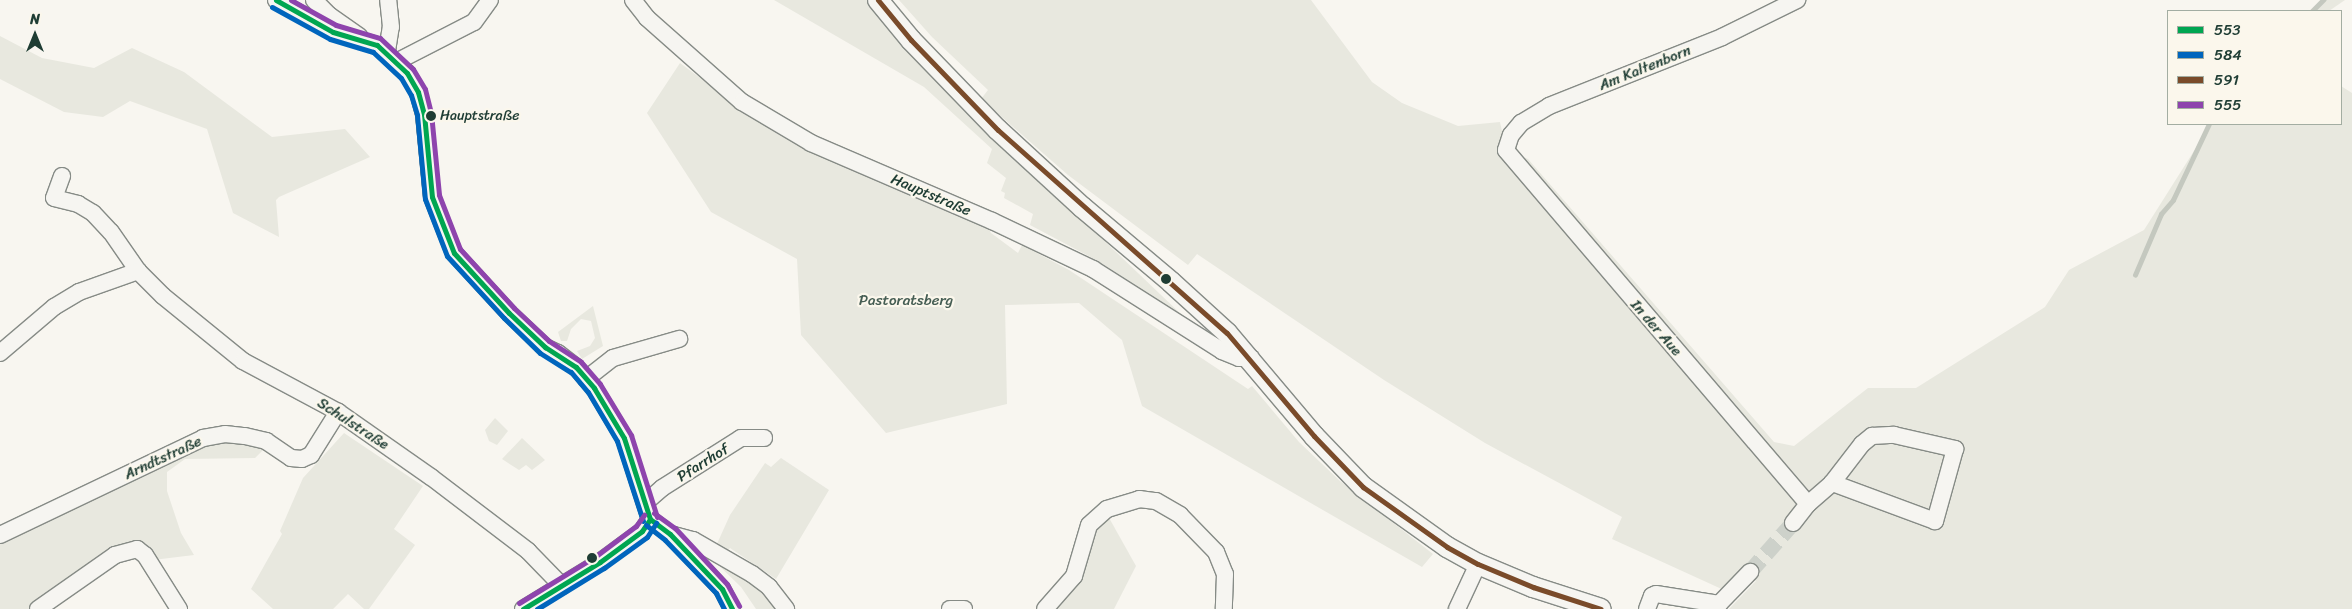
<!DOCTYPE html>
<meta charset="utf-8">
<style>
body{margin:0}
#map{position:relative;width:2352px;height:609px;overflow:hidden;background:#f8f6f0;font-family:Sriracha,sans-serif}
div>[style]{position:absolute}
.built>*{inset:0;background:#e8e8df}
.stream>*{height:4.5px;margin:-2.25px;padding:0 2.25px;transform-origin:2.25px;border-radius:2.25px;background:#c4c8bf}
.minor-tunnel>*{height:16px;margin-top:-8px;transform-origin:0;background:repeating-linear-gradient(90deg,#cdd1ca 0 16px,transparent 0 24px)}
.roads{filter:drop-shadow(1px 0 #868b86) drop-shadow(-1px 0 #868b86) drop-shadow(0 1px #868b86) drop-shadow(0 -1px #868b86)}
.minor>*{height:16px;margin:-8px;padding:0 8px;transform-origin:8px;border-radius:8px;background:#f6f5f1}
.major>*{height:20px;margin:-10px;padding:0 10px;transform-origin:10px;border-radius:10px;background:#f6f5f1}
.bus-1>*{height:5px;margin:-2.5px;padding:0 2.5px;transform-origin:2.5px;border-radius:2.5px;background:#00a651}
.bus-2>*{height:5px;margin:-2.5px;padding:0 2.5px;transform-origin:2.5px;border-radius:2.5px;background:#0065bd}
.bus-3>*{height:5px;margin:-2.5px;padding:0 2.5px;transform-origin:2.5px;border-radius:2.5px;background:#7a4b2a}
.bus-4>*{height:5px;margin:-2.5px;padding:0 2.5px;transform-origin:2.5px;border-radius:2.5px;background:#8e44ad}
.dots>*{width:14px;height:14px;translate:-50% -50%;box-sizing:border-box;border:2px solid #fbf7ec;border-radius:50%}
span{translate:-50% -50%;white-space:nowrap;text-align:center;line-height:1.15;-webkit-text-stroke:4.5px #fbf7ec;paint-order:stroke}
.bus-label{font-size:14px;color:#1f3d34}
.left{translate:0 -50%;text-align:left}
.street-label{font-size:15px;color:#1f3d34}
.park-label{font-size:15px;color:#455d53}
.legend{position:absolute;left:2167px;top:10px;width:175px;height:115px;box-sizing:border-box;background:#fbf7ec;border:1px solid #a3ada2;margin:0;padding:6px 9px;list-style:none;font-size:15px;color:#1f3d34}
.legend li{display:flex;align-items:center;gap:10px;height:25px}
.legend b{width:25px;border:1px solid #a3ada2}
.north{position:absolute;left:10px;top:10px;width:50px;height:50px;-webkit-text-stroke:4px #fbf7ec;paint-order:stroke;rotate:0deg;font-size:14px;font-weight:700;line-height:20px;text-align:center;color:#1f3d34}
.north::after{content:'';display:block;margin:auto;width:18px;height:22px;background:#1f3d34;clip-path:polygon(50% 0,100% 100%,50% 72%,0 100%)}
</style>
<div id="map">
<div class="built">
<div style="clip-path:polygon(774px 0,870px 0,1093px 230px,1183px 316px,1208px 333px,1098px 261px,1030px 225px,1033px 214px,1004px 198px,1005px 193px,1001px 191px,1006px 178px,987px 163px,992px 149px,924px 87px)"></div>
<div style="clip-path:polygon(899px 0,1311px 0,1372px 82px,1402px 103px,1458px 126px,1500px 122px,1506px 150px,1528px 159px,1774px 442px,1794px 446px,1868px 388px,1916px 388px,2045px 307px,2069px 270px,2144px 230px,2211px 124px,2341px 124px,2341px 86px,2352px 93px,2352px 609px,1729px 609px,1756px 581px,1743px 571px,1726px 591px,1612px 539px,1622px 517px,1485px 443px,1384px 380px,1197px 254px,1188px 265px,1068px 175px,981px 99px,988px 90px,932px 37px)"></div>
<div style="clip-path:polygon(2325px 0,2345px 0,2329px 11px,2315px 11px)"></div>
<div style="clip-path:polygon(0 36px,42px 58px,94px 68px,132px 48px,184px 72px,272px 137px,345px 129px,370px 157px,279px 197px,276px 200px,279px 237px,233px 213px,207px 129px,130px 101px,103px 117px,64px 112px,0 79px)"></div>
<div style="clip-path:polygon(680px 63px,727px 98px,987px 226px,991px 233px,1018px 253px,1022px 245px,1069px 270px,1248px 389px,1252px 386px,1299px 442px,1340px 481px,1433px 554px,1422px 567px,1142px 406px,1122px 340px,1079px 303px,1005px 305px,1007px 404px,886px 433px,801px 335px,797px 259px,711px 212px,647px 113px)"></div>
<div style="clip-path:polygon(593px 306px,603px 346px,582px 359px,577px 351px,590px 346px,595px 338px,591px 321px,581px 319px,571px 329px,567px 341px,561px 341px,558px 332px)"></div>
<div style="clip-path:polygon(495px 418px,508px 431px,497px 445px,489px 441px,485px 430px)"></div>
<div style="clip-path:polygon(344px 433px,423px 486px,394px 529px,415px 545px,369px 609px,364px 609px,348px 594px,333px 609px,273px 609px,251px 589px,282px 534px,280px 531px,303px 478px)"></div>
<div style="clip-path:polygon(522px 438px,545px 460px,532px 470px,526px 465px,519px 470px,502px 459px)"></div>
<div style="clip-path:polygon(225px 440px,264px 449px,255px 458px,185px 459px,167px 472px,167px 491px,181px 533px,194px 555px,153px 560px,136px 542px,31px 609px,0 609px,0 542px,201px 445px)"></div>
<div style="clip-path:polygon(781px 458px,829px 490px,776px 579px,730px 548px,727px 552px,716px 546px,730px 515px,765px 463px,771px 467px)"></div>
<div style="clip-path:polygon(1108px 516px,1136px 566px,1114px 609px,1050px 609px,1081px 544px)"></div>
<div style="clip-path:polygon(709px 556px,736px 569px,782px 609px,756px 609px,741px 587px)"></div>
</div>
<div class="stream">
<div style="left:2312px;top:11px;width:16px;rotate:-45deg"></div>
<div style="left:2135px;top:275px;width:66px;rotate:-66.9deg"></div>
<div style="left:2161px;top:214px;width:18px;rotate:-49deg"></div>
<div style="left:2173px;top:200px;width:84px;rotate:-64.7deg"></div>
</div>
<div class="minor-tunnel">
<div style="left:1750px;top:572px;width:65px;rotate:-48.7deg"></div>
</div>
<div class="roads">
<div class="minor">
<div style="left:276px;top:0;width:65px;rotate:29.3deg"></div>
<div style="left:333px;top:32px;width:46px;rotate:16.5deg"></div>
<div style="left:377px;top:45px;width:41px;rotate:43deg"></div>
<div style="left:407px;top:73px;width:22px;rotate:60deg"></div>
<div style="left:418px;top:92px;width:23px;rotate:75deg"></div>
<div style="left:424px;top:114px;width:83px;rotate:84.5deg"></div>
<div style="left:432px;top:197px;width:60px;rotate:68.6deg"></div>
<div style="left:454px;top:253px;width:81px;rotate:47.5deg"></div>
<div style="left:509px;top:313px;width:50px;rotate:43.4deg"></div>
<div style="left:545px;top:347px;width:14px;rotate:25deg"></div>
<div style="left:558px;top:353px;width:23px;rotate:38deg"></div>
<div style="left:576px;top:367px;width:28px;rotate:49deg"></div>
<div style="left:594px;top:388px;width:58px;rotate:59deg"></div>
<div style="left:624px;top:438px;width:85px;rotate:72.2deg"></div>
<div style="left:314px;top:0;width:21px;rotate:45deg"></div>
<div style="left:329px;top:15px;width:37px;rotate:35deg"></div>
<div style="left:633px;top:0;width:23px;rotate:52deg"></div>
<div style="left:647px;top:18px;width:127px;rotate:41.5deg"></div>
<div style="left:742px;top:102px;width:80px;rotate:30.7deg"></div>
<div style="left:811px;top:143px;width:197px;rotate:23.3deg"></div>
<div style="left:992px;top:221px;width:112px;rotate:25.4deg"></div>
<div style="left:1093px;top:269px;width:153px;rotate:32.4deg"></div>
<div style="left:1222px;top:351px;width:18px;rotate:22deg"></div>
<div style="left:1239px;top:358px;width:12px"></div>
<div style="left:387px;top:51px;width:24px;rotate:-81deg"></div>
<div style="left:391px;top:27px;width:27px;rotate:-96deg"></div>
<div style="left:398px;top:61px;width:85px;rotate:-27.2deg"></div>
<div style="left:474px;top:22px;width:27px;rotate:-54deg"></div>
<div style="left:62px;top:176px;width:23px;rotate:110deg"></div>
<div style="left:54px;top:198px;width:25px;rotate:14deg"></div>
<div style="left:78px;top:204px;width:17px;rotate:31deg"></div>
<div style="left:93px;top:213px;width:26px;rotate:47deg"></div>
<div style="left:111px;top:232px;width:47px;rotate:55.3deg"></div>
<div style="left:0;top:353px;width:71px;rotate:-40.4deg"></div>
<div style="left:54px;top:307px;width:29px;rotate:-31deg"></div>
<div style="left:79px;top:292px;width:63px;rotate:-19.6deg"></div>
<div style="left:138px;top:271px;width:35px;rotate:45deg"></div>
<div style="left:163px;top:296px;width:103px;rotate:39.1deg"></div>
<div style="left:243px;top:361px;width:108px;rotate:28.2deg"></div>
<div style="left:338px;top:412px;width:113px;rotate:35deg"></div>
<div style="left:431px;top:477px;width:122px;rotate:37.3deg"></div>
<div style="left:528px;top:551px;width:49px;rotate:45.8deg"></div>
<div style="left:586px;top:379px;width:34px;rotate:-38deg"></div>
<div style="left:613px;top:358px;width:69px;rotate:-16.1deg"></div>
<div style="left:646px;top:502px;width:21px;rotate:-41deg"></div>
<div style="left:662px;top:488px;width:93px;rotate:-32.3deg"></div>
<div style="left:741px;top:438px;width:23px"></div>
<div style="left:1808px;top:504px;width:32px;rotate:-41deg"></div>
<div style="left:1832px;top:483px;width:49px;rotate:-52.4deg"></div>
<div style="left:1862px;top:444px;width:13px;rotate:-39deg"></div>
<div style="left:1872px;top:436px;width:22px;rotate:-3deg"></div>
<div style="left:1894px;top:435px;width:63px;rotate:12.9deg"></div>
<div style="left:1955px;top:449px;width:75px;rotate:105.5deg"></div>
<div style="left:1935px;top:521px;width:110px;rotate:-159.7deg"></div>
<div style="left:650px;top:519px;width:25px;rotate:37deg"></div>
<div style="left:670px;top:534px;width:76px;rotate:46.6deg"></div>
<div style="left:722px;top:589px;width:22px;rotate:63deg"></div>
<div style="left:1793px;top:523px;width:24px;rotate:-52deg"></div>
<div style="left:1808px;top:504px;width:465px;rotate:-130.5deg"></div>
<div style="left:1506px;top:150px;width:16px;rotate:-72deg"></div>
<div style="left:1511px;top:135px;width:16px;rotate:-50deg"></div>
<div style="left:1521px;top:123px;width:33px;rotate:-31deg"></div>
<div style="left:1549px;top:106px;width:186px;rotate:-21.7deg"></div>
<div style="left:1722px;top:37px;width:84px;rotate:-26.3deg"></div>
<div style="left:670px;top:534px;width:24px;rotate:15deg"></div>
<div style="left:693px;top:540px;width:68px;rotate:30deg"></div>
<div style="left:752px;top:574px;width:21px;rotate:37deg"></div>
<div style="left:769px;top:587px;width:28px;rotate:52deg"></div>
<div style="left:0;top:535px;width:225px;rotate:-25.5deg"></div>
<div style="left:203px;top:438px;width:22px;rotate:-10deg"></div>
<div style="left:225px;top:434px;width:20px;rotate:6deg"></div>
<div style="left:245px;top:436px;width:22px;rotate:13deg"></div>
<div style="left:266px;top:441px;width:30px;rotate:34deg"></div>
<div style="left:291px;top:458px;width:11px;rotate:5deg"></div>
<div style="left:302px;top:459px;width:10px;rotate:-24deg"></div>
<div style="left:311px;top:455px;width:51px;rotate:-57.9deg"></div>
<div style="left:38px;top:609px;width:94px;rotate:-35deg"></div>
<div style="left:115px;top:555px;width:23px;rotate:-15deg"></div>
<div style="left:137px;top:549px;width:10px;rotate:37deg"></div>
<div style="left:145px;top:555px;width:64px;rotate:57.8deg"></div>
<div style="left:523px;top:609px;width:90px;rotate:-31.4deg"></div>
<div style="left:600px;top:562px;width:52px;rotate:-36.4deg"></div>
<div style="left:642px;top:531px;width:14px;rotate:-56deg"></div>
<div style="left:950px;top:609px;width:14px"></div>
<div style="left:1045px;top:609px;width:44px;rotate:-48.7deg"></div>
<div style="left:1074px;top:576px;width:53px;rotate:-73.6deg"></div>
<div style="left:1089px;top:525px;width:24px;rotate:-42deg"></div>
<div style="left:1107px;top:509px;width:34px;rotate:-17deg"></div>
<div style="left:1139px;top:499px;width:17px;rotate:7deg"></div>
<div style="left:1156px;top:501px;width:28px;rotate:30deg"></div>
<div style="left:1180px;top:515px;width:52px;rotate:45.8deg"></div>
<div style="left:1216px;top:552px;width:24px;rotate:68deg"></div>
<div style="left:1225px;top:574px;width:35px;rotate:92deg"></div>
<div style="left:1457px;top:609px;width:50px;rotate:-65deg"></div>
<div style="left:1647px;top:609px;width:14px;rotate:-69deg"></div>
<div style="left:1652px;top:596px;width:4px;rotate:-27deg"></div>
<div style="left:1656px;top:594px;width:64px;rotate:9deg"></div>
<div style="left:1719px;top:604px;width:45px;rotate:-45.9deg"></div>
</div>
<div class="major">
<div style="left:878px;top:0;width:52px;rotate:50.5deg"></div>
<div style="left:911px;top:40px;width:125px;rotate:46deg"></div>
<div style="left:998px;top:130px;width:114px;rotate:42.5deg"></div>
<div style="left:1082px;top:207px;width:116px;rotate:40.1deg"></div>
<div style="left:1171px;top:282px;width:76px;rotate:42.3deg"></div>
<div style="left:1227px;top:333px;width:135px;rotate:49.8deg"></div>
<div style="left:1314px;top:436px;width:71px;rotate:46.1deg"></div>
<div style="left:1363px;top:487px;width:103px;rotate:35.5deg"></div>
<div style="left:1447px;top:547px;width:35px;rotate:29deg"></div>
<div style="left:1478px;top:564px;width:60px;rotate:22.7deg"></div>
<div style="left:1533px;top:587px;width:71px;rotate:17.9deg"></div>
</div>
</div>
<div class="bus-1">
<div style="left:276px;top:0;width:65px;rotate:29.3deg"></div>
<div style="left:333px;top:32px;width:46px;rotate:16.5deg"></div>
<div style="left:377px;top:45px;width:41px;rotate:43deg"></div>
<div style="left:407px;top:73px;width:22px;rotate:60deg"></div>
<div style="left:418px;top:92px;width:23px;rotate:75deg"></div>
<div style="left:424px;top:114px;width:83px;rotate:84.5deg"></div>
<div style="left:432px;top:197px;width:60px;rotate:68.6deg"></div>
<div style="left:454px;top:253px;width:81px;rotate:47.5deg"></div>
<div style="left:509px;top:313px;width:50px;rotate:43.4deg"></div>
<div style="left:545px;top:347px;width:37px;rotate:33deg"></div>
<div style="left:576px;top:367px;width:28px;rotate:49deg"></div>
<div style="left:594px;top:388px;width:58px;rotate:59deg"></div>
<div style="left:624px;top:438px;width:85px;rotate:72.2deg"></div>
<div style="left:650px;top:519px;width:25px;rotate:37deg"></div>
<div style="left:670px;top:534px;width:76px;rotate:46.6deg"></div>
<div style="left:722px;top:589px;width:22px;rotate:63deg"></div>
<div style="left:523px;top:609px;width:90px;rotate:-31.4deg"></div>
<div style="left:600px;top:562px;width:52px;rotate:-36.4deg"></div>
<div style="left:642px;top:531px;width:14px;rotate:-56deg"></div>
</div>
<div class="bus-2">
<div style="left:272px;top:7px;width:66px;rotate:28.9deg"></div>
<div style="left:330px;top:39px;width:45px;rotate:16.8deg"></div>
<div style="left:373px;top:52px;width:38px;rotate:43deg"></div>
<div style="left:401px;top:78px;width:20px;rotate:60deg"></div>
<div style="left:411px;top:95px;width:21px;rotate:73deg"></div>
<div style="left:417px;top:115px;width:84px;rotate:84.6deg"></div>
<div style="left:425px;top:199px;width:61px;rotate:68.9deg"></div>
<div style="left:447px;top:256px;width:84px;rotate:47.4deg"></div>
<div style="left:504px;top:318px;width:50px;rotate:44.2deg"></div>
<div style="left:540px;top:353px;width:36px;rotate:32deg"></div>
<div style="left:571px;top:372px;width:26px;rotate:50deg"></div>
<div style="left:588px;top:392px;width:57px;rotate:59.4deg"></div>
<div style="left:617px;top:441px;width:84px;rotate:72deg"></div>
<div style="left:646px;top:525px;width:24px;rotate:38deg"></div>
<div style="left:665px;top:540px;width:74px;rotate:46.1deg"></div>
<div style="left:716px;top:593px;width:18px;rotate:63deg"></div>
<div style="left:537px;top:609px;width:79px;rotate:-31.5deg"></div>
<div style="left:604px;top:568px;width:53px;rotate:-35.8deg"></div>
<div style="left:647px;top:537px;width:17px;rotate:-57deg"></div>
</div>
<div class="bus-3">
<div style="left:878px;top:0;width:52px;rotate:50.5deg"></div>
<div style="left:911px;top:40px;width:125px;rotate:46deg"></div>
<div style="left:998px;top:130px;width:306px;rotate:41.6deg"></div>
<div style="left:1227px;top:333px;width:135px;rotate:49.8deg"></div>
<div style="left:1314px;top:436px;width:71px;rotate:46.1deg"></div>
<div style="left:1363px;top:487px;width:103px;rotate:35.5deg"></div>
<div style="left:1447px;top:547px;width:35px;rotate:29deg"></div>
<div style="left:1478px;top:564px;width:60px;rotate:22.7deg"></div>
<div style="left:1533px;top:587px;width:71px;rotate:17.9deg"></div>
</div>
<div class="bus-4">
<div style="left:291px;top:0;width:51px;rotate:29.1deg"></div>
<div style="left:336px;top:25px;width:46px;rotate:16.5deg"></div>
<div style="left:380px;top:38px;width:45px;rotate:43.2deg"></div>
<div style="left:413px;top:69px;width:23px;rotate:59deg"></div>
<div style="left:425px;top:89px;width:25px;rotate:76deg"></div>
<div style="left:431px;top:113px;width:82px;rotate:84.4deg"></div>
<div style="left:439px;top:195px;width:58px;rotate:68.7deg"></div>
<div style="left:460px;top:249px;width:80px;rotate:47.5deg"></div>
<div style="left:514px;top:308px;width:48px;rotate:43.3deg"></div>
<div style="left:549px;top:341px;width:38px;rotate:33deg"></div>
<div style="left:581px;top:362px;width:29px;rotate:49deg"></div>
<div style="left:600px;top:384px;width:60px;rotate:58.7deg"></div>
<div style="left:631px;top:435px;width:86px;rotate:72.4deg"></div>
<div style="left:654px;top:513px;width:26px;rotate:36deg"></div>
<div style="left:675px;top:528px;width:76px;rotate:47.1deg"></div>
<div style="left:727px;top:584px;width:25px;rotate:61deg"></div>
<div style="left:519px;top:603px;width:90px;rotate:-31.4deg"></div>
<div style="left:596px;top:556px;width:50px;rotate:-36.9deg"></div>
<div style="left:636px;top:526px;width:14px;rotate:-54deg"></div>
</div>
<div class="dots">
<div style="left:431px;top:116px;background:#1f3d34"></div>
<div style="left:1166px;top:279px;background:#1f3d34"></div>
<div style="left:592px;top:558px;background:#1f3d34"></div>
</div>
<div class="bus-label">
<span class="left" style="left:440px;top:116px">Hauptstraße</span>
</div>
<div class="street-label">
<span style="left:1645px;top:68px;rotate:-22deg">Am Kaltenborn</span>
<span style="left:931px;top:195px;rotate:23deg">Hauptstraße</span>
<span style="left:1656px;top:328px;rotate:49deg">In der Aue</span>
<span style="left:353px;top:424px;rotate:33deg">Schulstraße</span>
<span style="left:163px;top:458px;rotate:-25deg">Arndtstraße</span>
<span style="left:703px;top:463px;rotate:-32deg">Pfarrhof</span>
</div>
<div class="park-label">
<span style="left:906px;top:301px">Pastoratsberg</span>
</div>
<ul class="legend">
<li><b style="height:6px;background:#00a651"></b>553</li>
<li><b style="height:6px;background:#0065bd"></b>584</li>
<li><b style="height:6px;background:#7a4b2a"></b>591</li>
<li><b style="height:6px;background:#8e44ad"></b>555</li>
</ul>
<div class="north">N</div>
</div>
